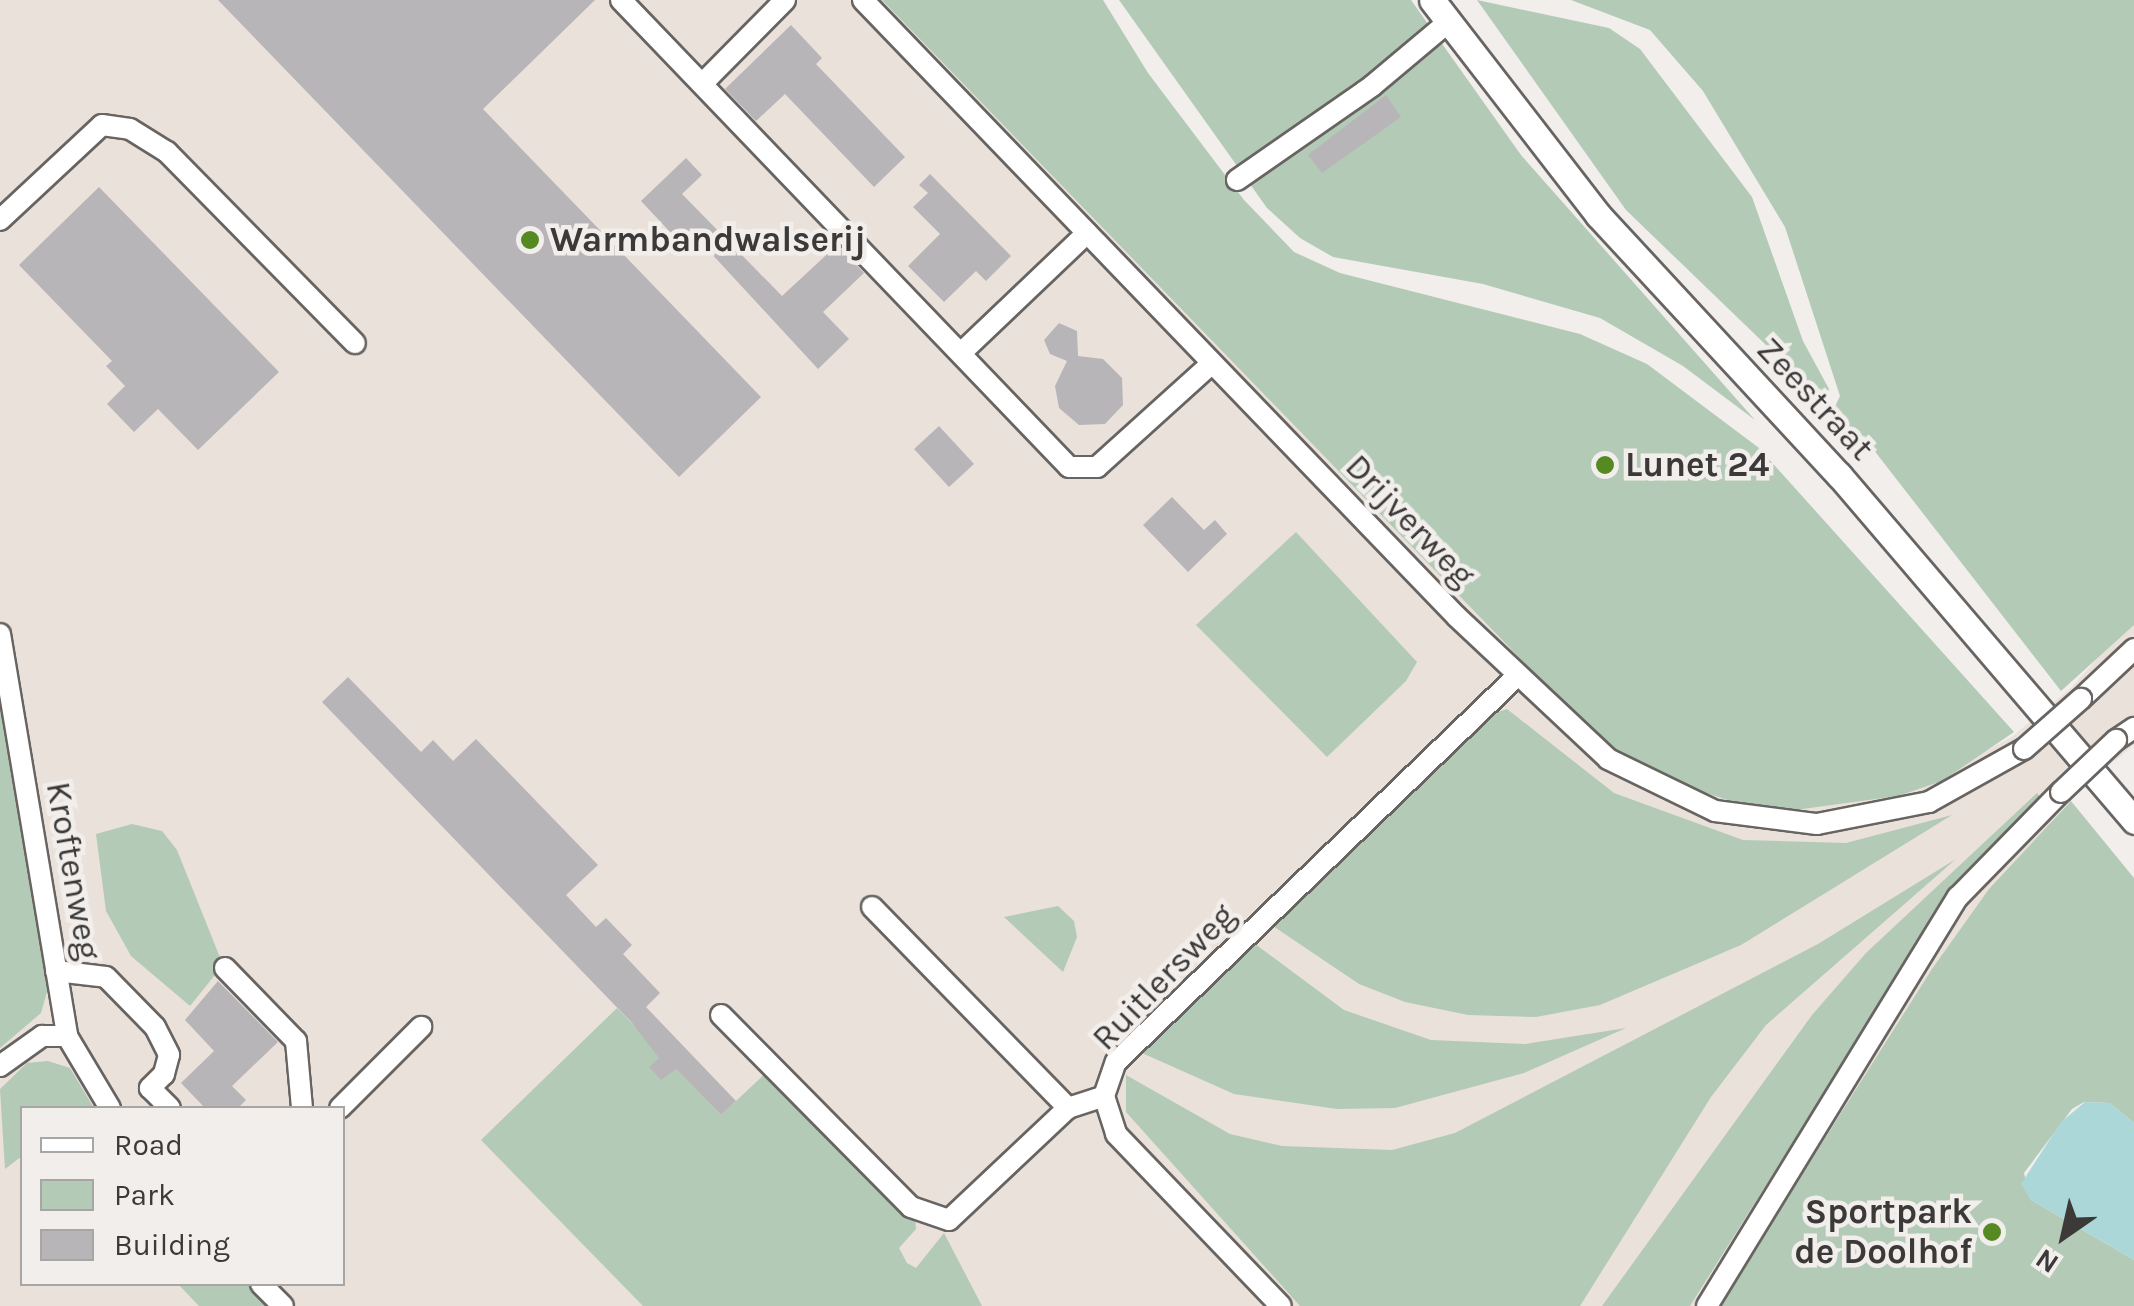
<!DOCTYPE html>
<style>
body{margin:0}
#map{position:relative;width:2134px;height:1306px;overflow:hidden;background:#f1eeec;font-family:Karla,sans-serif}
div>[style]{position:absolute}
.built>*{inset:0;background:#eae1da}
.green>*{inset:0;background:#b3cab7}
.water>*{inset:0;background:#acd7d9}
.building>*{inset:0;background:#b8b5b8}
.roads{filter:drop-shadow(2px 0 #676462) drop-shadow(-2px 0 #676462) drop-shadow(0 2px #676462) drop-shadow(0 -2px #676462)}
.minor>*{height:20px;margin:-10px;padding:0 10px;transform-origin:10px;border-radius:10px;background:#fff}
.major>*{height:25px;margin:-12.5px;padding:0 12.5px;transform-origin:12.5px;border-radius:12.5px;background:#fff}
.bridges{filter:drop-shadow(2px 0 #676462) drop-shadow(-2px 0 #676462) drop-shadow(0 2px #676462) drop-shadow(0 -2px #676462)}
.minor-bridge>*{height:20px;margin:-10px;padding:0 10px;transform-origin:10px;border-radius:10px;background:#fff}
.dots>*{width:28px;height:28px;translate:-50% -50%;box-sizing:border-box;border:5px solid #f1eeec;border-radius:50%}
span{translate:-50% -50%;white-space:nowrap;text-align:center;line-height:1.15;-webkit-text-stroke:9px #f1eeec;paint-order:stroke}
.poi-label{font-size:35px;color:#3b3a39;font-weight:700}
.left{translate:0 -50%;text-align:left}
.right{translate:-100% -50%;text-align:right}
.street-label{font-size:35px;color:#3b3a39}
.legend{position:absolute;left:20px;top:1106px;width:325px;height:180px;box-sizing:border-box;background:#f1eeec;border:2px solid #a8a6a4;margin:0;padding:12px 18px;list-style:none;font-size:30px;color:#3b3a39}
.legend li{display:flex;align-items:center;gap:20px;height:50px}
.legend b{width:50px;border:2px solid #a8a6a4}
.north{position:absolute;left:2014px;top:1186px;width:100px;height:100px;-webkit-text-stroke:8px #f1eeec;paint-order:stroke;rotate:214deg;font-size:28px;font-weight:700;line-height:40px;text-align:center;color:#3b3a39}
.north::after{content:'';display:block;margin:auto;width:35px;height:45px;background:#3b3a39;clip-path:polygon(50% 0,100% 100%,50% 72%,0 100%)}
</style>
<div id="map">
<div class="built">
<div style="clip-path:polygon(evenodd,0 0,899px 0,1949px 772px,2013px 736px,2071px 688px,2134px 617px,2134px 745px,2067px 800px,1742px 1306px,0 1306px,0 0,22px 1108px,342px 1108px,342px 1284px,22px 1284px,22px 1108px)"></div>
</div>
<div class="green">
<div style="clip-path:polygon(882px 0,1103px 0,1148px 73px,1244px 200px,1294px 252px,1340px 273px,1580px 334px,1647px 364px,1759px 448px,2014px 732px,1942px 781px,1898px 796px,1795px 810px,1734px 802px,1657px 777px,1606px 747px)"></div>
<div style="clip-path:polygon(1119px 0,1411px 0,1521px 155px,1755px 420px,1683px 366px,1600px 318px,1483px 284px,1333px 257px,1300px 238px,1267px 208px)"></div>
<div style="clip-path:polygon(1477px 0,1609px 28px,1640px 49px,1752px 197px,1803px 341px,1829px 389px,1824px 401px,1626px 210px)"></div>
<div style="clip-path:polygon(1571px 0,2134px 0,2134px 625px,2061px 691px,1873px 449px,1832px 413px,1840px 396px,1785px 227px,1703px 91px,1650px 30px)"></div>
<div style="clip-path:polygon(1296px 532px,1417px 662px,1406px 681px,1327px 757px,1196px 625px)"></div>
<div style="clip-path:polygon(0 697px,50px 981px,41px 1013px,0 1048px)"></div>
<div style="clip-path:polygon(1507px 709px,1614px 793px,1743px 840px,1846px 843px,1952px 815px,1741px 945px,1600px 1005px,1536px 1017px,1468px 1015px,1405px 1002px,1359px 984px,1273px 926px,1495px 713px)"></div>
<div style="clip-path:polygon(2037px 793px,2041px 798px,1954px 886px,1690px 1306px,1602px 1306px,1812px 1015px,1866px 953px)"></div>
<div style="clip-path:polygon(2071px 801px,2134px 878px,2134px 1123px,2110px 1103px,2084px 1102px,2072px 1109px,2024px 1173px,2031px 1200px,2134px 1260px,2134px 1306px,1719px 1306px,1932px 969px,1989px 889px)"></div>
<div style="clip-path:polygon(132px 824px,162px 831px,177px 850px,223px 965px,190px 1006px,131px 956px,106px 911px,96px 834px)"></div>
<div style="clip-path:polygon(1956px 859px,1766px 1025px,1711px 1097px,1580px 1306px,1300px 1306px,1126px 1112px,1126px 1075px,1230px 1134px,1282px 1146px,1392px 1150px,1455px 1133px,1818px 944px)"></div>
<div style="clip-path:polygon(1058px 906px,1074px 921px,1077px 937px,1063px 972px,1004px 917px)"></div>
<div style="clip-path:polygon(1255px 944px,1344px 1010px,1431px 1040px,1525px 1044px,1626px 1028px,1524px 1073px,1395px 1108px,1337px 1109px,1234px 1094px,1142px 1053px)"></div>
<div style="clip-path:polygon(617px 1008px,721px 1115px,770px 1069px,915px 1217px,916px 1229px,899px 1248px,907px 1263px,916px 1268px,944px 1233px,982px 1306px,643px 1306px,481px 1140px)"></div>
<div style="clip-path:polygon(48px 1061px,70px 1068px,94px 1108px,22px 1108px,22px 1156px,5px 1169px,0 1089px,27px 1063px)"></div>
<div style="clip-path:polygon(178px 1284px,247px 1284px,268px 1306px,199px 1306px)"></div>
</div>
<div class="water">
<div style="clip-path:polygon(2085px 1102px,2110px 1103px,2134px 1123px,2134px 1260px,2031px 1200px,2021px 1184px,2061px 1122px)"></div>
</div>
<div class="building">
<div style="clip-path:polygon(218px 0,595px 0,483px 109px,761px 397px,679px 477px)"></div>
<div style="clip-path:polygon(791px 25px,822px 58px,816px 64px,905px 157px,874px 187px,785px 94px,756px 121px,725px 89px)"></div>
<div style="clip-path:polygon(1386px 95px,1401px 117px,1322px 173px,1308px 155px)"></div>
<div style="clip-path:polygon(686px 158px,702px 175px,682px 194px,782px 296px,837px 245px,864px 273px,823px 312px,849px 339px,818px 369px,697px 238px,686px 249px,641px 201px)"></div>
<div style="clip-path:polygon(930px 174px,1011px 256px,986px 281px,976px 271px,944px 302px,908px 266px,940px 234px,913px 207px,928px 193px,919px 185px)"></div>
<div style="clip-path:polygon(99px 187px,279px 372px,198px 450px,158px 409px,134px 432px,107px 404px,125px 386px,106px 366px,112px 361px,19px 265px)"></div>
<div style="clip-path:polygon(1059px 323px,1077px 331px,1078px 356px,1103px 359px,1122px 378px,1123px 405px,1105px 424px,1079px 425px,1059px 408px,1055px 386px,1067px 361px,1050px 354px,1044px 340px)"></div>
<div style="clip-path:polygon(939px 426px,974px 464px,949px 487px,914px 449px)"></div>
<div style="clip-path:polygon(1172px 497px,1204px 530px,1215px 520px,1227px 534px,1188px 572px,1143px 525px)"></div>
<div style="clip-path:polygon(348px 677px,421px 752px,433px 740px,453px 761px,476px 739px,598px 865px,566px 895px,596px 927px,606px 918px,632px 945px,623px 954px,660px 993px,646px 1007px,736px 1101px,721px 1115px,676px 1069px,661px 1080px,649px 1067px,659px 1058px,632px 1023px,322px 702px)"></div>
<div style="clip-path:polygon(218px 981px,278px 1042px,232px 1086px,246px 1100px,238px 1108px,205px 1108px,181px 1083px,214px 1051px,185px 1020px)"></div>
</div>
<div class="roads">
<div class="minor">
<div style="left:621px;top:0;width:647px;rotate:46.19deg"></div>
<div style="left:1069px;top:467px;width:28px"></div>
<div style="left:1097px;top:467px;width:155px;rotate:-42.1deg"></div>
<div style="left:863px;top:0;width:856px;rotate:46.09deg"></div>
<div style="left:1457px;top:617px;width:207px;rotate:43.2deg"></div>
<div style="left:1608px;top:759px;width:119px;rotate:25.9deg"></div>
<div style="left:1715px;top:811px;width:103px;rotate:7.3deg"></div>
<div style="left:1817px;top:824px;width:114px;rotate:-11.1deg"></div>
<div style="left:1929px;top:802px;width:109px;rotate:-29.2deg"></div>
<div style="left:702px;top:84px;width:118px;rotate:-45.3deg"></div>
<div style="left:1237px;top:180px;width:165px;rotate:-34.8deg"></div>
<div style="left:1372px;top:86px;width:98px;rotate:-40deg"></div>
<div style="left:0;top:220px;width:139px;rotate:-43deg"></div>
<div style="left:102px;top:125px;width:28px;rotate:8deg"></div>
<div style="left:130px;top:129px;width:44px;rotate:31.9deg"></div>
<div style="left:167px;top:152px;width:268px;rotate:45.5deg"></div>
<div style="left:961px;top:353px;width:174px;rotate:-43.6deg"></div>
<div style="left:0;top:634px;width:408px;rotate:80.5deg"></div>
<div style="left:67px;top:1036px;width:84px;rotate:59.2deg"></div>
<div style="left:2081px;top:699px;width:73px;rotate:-43.3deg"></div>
<div style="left:2116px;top:740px;width:22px;rotate:-34deg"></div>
<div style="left:872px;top:907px;width:281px;rotate:45.7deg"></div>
<div style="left:225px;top:968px;width:102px;rotate:45.8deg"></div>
<div style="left:296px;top:1041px;width:67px;rotate:84.9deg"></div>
<div style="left:56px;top:971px;width:50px;rotate:6.8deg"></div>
<div style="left:106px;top:977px;width:70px;rotate:45.6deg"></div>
<div style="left:155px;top:1027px;width:31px;rotate:63deg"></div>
<div style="left:169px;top:1055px;width:20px;rotate:105deg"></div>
<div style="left:164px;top:1074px;width:20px;rotate:135deg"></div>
<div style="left:150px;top:1088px;width:28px;rotate:45deg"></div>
<div style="left:721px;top:1015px;width:270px;rotate:45.3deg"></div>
<div style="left:911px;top:1207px;width:40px;rotate:18.9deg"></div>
<div style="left:949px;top:1220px;width:163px;rotate:-43.3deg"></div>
<div style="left:1068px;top:1108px;width:38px;rotate:-18deg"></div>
<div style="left:1104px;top:1096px;width:36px;rotate:-71deg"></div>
<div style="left:1116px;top:1062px;width:557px;rotate:-43.91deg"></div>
<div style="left:0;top:1066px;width:52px;rotate:-35.5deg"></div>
<div style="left:42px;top:1036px;width:25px"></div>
<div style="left:1104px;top:1096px;width:40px;rotate:72deg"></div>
<div style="left:1116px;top:1134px;width:238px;rotate:46.2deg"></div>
<div style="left:340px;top:1108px;width:115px;rotate:-45deg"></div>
<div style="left:261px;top:1284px;width:31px;rotate:45deg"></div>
<div style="left:1707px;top:1306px;width:480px;rotate:-58.5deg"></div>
<div style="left:1958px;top:897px;width:147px;rotate:-45.6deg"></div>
</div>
<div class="major">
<div style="left:1432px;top:0;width:272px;rotate:52.3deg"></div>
<div style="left:1598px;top:215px;width:355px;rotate:47.2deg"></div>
<div style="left:1839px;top:475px;width:455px;rotate:49.5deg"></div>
</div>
</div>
<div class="bridges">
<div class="minor-bridge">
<div style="left:2024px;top:749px;width:76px;rotate:-41.3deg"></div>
<div style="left:2061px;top:792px;width:76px;rotate:-43.4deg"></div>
</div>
</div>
<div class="dots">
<div style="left:530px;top:240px;background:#558a23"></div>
<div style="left:1605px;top:465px;background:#558a23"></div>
<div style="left:1992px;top:1232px;background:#558a23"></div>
</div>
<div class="poi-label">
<span class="left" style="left:550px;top:240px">Warmbandwalserij</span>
<span class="left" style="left:1625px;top:465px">Lunet 24</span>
<span class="right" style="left:1972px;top:1232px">Sportpark<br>de Doolhof</span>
</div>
<div class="street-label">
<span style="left:1815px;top:399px;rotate:47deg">Zeestraat</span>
<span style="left:1410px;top:521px;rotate:46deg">Drijverweg</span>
<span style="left:73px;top:871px;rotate:80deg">Kroftenweg</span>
<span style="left:1164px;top:977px;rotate:-46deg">Ruitlersweg</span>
</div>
<ul class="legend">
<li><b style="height:12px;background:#fff"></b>Road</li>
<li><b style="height:28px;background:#b3cab7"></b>Park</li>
<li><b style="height:28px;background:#b8b5b8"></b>Building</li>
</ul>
<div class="north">N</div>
</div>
